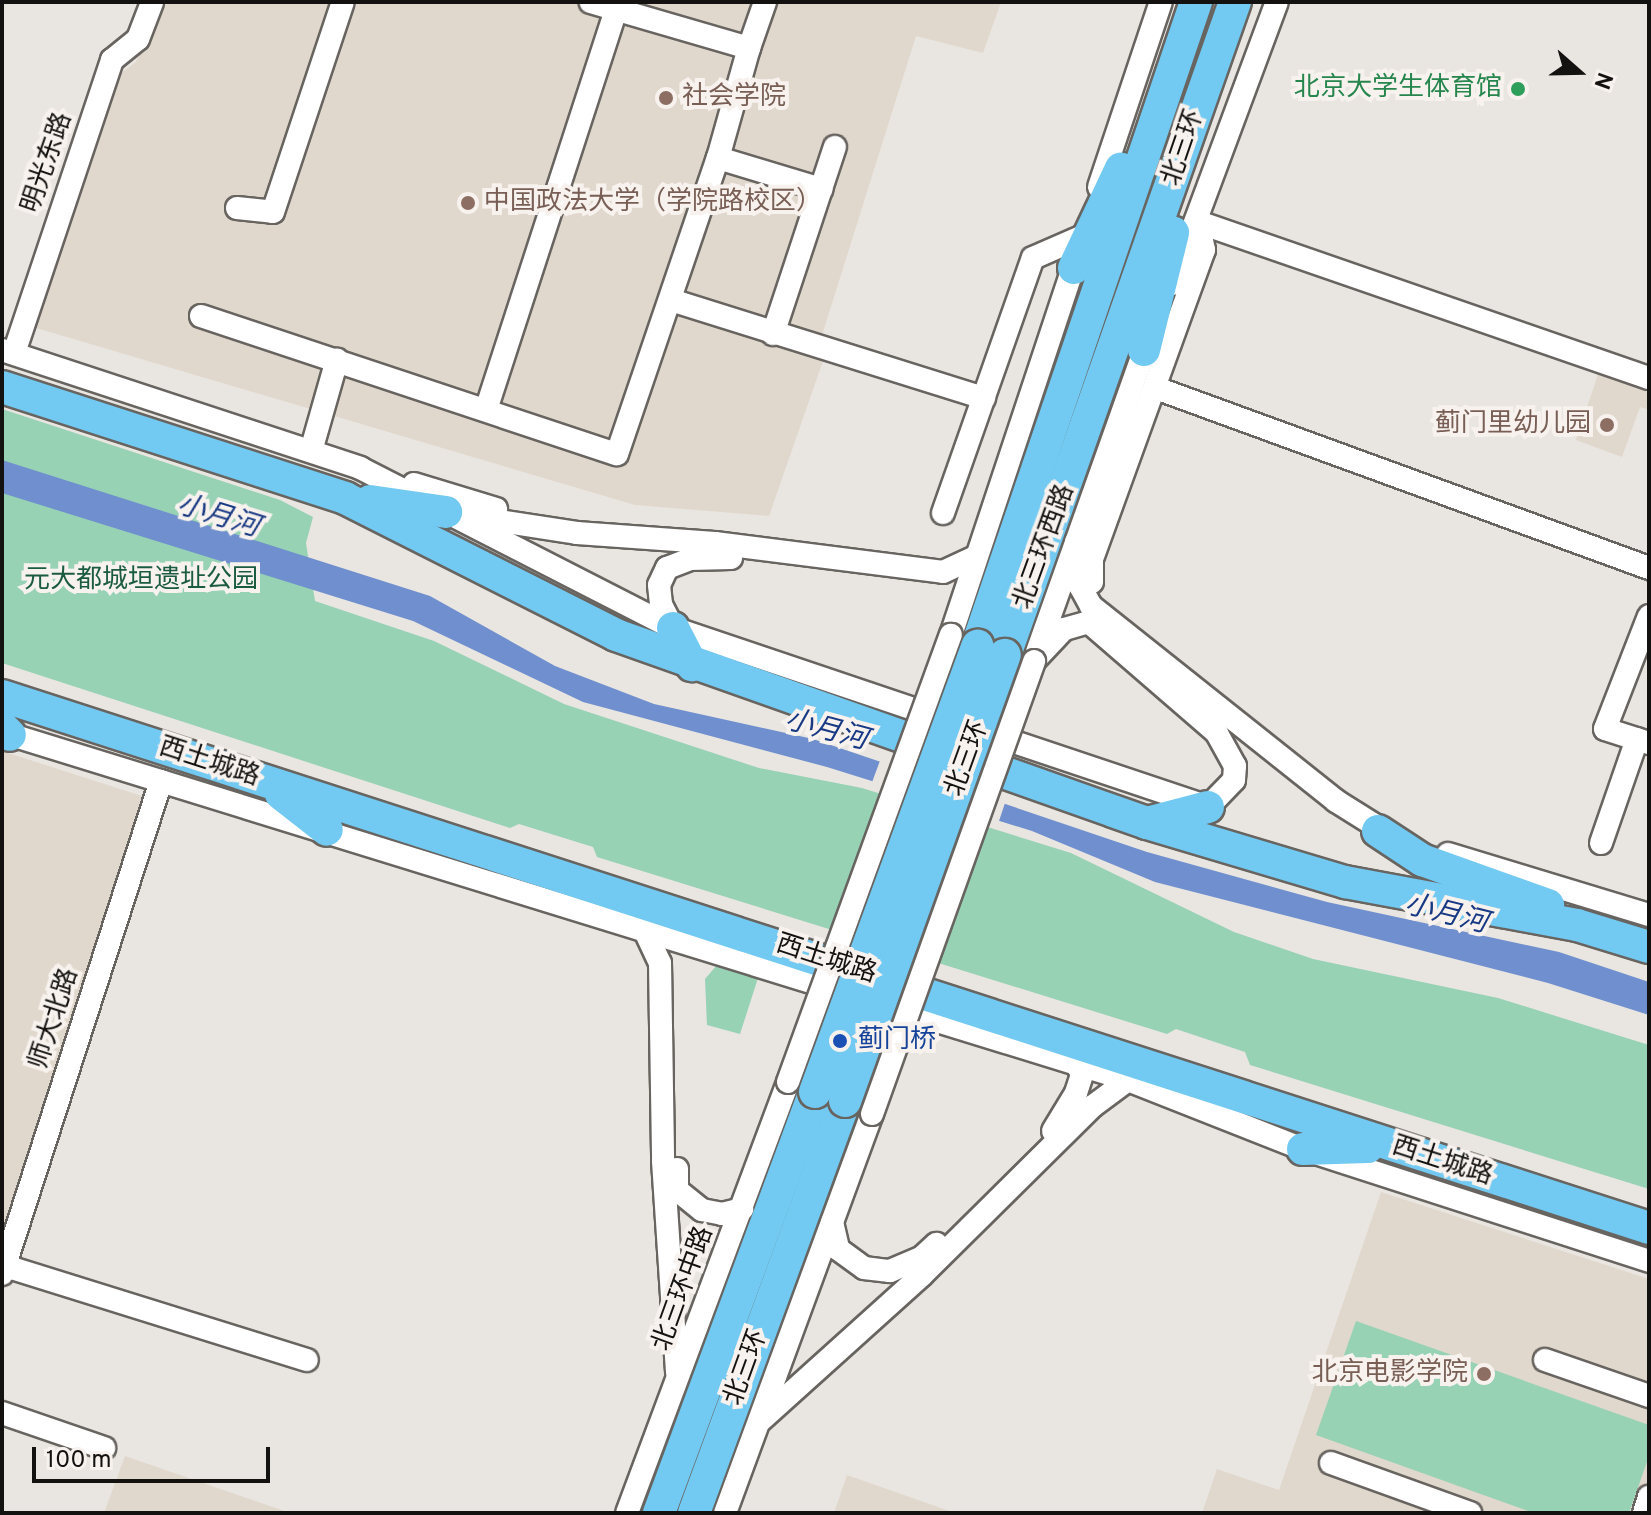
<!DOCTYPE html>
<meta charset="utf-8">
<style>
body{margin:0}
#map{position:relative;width:1651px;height:1515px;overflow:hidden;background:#e9e5e0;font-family:Overpass,"Noto Sans SC",sans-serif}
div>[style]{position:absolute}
.built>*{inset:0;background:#e1d8cd}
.green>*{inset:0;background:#97d2b5}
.water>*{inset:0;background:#6f8fce}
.pier>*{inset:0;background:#e9e5e0}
.roads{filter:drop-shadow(2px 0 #686460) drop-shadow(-2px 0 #686460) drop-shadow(0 2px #686460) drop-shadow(0 -2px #686460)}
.minor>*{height:22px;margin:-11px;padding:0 11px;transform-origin:11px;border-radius:11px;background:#fff}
.highway>*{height:32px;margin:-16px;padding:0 16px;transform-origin:16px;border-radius:16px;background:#72c9f1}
.bridges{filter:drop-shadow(2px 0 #686460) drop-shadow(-2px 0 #686460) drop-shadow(0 2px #686460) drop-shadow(0 -2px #686460)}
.minor-bridge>*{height:22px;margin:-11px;padding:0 11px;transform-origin:11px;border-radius:11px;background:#fff}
.highway-bridge>*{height:32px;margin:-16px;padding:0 16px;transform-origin:16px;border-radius:16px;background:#72c9f1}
.dots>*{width:22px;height:22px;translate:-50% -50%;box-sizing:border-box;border:4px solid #f7f2ee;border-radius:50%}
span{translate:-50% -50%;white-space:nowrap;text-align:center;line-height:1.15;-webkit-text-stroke:8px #f7f2ee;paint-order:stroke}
.leisure-label{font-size:26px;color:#27864d}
.right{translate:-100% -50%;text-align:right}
.education-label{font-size:26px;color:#785e54}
.left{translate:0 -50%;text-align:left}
.street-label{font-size:26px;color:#131210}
.park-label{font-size:26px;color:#1b5c41}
.transit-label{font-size:26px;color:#164399}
.water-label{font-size:28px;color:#183983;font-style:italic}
.frame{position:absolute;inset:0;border:4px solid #131210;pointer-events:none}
.north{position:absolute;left:1539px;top:32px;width:80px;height:80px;-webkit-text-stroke:6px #f7f2ee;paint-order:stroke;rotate:110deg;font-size:22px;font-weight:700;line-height:32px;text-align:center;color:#131210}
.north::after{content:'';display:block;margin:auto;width:28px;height:36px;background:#131210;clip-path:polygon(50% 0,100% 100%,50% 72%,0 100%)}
.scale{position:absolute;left:32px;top:1447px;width:238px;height:36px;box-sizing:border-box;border:4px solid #131210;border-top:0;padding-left:10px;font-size:24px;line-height:28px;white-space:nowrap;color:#131210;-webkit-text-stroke:6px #f7f2ee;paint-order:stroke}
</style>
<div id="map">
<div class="built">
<div style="clip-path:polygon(157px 2px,1001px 2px,983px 53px,916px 36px,818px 348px,823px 361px,769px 516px,635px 505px,33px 327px,113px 79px,136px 62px)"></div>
<div style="clip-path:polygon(1600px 368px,1649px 386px,1649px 410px,1640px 407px,1622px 457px,1576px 440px)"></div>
<div style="clip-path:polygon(2px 751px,145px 797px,2px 1238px)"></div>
<div style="clip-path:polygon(1381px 1192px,1649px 1279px,1649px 1513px,1202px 1513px,1217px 1469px,1279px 1490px)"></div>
<div style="clip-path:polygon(125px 1456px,290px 1513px,104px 1513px)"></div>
<div style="clip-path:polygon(847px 1475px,955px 1513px,834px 1513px)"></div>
</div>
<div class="green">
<div style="clip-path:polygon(2px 409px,280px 500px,313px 517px,306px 543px,315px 601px,434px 641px,564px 704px,759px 768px,862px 788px,1071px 853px,1234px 932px,1313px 959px,1498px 998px,1649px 1045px,1649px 1189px,1250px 1065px,1245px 1052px,1176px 1029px,1167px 1034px,597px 857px,593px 847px,519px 824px,510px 828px,2px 663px)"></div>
<div style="clip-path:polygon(717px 965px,758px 978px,740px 1034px,707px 1025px,705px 979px)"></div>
<div style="clip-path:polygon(1356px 1321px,1649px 1425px,1649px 1456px,1629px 1513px,1534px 1513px,1316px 1435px)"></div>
</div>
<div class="water">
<div style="clip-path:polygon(2px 460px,430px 596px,555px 666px,654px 704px,813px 739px,1147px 852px,1327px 902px,1559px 952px,1649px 982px,1649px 1015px,1548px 983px,1155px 882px,1032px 831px,827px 767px,583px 702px,413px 621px,2px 493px)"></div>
</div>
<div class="pier">
<div style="clip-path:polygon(881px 758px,1006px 800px,998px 824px,871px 785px)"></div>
</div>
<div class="roads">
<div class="minor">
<div style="left:749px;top:48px;width:49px;rotate:-70.8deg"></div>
<div style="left:718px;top:158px;width:108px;rotate:16.8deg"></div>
<div style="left:1099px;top:187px;width:195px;rotate:-71.5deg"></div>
<div style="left:237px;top:208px;width:36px;rotate:6deg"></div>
<div style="left:273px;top:212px;width:221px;rotate:-71.6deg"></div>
<div style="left:1172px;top:284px;width:301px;rotate:-69.6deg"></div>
<div style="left:671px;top:300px;width:328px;rotate:17.4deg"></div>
<div style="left:201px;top:316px;width:438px;rotate:18.4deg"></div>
<div style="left:617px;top:454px;width:313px;rotate:-71.2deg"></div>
<div style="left:718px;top:158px;width:114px;rotate:-74.3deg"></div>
<div style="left:749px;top:48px;width:165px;rotate:-163.8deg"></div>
<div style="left:773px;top:334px;width:197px;rotate:-71.7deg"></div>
<div style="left:2px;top:350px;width:377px;rotate:18.2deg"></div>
<div style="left:360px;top:468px;width:352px;rotate:27.1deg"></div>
<div style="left:673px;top:628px;width:280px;rotate:18.6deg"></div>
<div style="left:14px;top:353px;width:309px;rotate:-71.5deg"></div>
<div style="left:112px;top:60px;width:33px;rotate:-39deg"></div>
<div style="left:138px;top:39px;width:40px;rotate:-69deg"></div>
<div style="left:1156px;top:388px;width:525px;rotate:20.06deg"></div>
<div style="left:486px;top:410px;width:421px;rotate:-72deg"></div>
<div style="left:311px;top:451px;width:95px;rotate:-74.1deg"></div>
<div style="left:414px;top:484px;width:86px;rotate:17deg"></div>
<div style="left:943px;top:513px;width:270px;rotate:-70.6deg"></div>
<div style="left:1033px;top:258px;width:55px;rotate:-23.7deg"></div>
<div style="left:467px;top:516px;width:111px;rotate:8.8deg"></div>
<div style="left:577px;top:533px;width:138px;rotate:4.1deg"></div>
<div style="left:715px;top:543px;width:230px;rotate:7.2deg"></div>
<div style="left:943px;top:572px;width:35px;rotate:-25deg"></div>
<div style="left:1076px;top:542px;width:44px;rotate:84.8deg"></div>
<div style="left:1080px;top:586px;width:23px;rotate:61deg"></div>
<div style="left:1091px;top:606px;width:313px;rotate:38.5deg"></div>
<div style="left:1336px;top:801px;width:66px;rotate:32deg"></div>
<div style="left:1092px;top:582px;width:23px;rotate:-90deg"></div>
<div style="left:1092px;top:559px;width:329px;rotate:-70.1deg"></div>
<div style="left:1204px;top:250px;width:29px;rotate:-102deg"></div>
<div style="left:1198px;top:222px;width:477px;rotate:19.1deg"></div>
<div style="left:1649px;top:616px;width:121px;rotate:111.3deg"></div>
<div style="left:1605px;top:729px;width:46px;rotate:17.7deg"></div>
<div style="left:673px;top:628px;width:27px;rotate:-117deg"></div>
<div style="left:661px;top:604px;width:19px;rotate:-96deg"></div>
<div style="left:659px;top:585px;width:19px;rotate:-65deg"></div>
<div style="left:667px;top:568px;width:25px;rotate:-21deg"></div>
<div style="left:690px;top:559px;width:41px;rotate:-1.4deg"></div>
<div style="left:951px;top:635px;width:402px;rotate:-71.6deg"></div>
<div style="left:1037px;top:652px;width:333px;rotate:-70.4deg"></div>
<div style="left:2px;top:732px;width:1179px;rotate:17.17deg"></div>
<div style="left:1128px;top:1080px;width:188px;rotate:21.5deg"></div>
<div style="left:1303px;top:1149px;width:364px;rotate:17.9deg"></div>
<div style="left:990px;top:734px;width:230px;rotate:18.5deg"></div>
<div style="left:1208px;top:807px;width:37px;rotate:-46deg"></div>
<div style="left:1234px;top:780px;width:14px;rotate:-86deg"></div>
<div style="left:1235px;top:766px;width:38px;rotate:-119deg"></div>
<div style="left:1217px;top:733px;width:169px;rotate:-139.1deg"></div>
<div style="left:1089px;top:622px;width:26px;rotate:164deg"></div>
<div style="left:1064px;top:629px;width:44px;rotate:133.2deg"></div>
<div style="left:1601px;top:843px;width:110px;rotate:-70.9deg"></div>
<div style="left:1448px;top:854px;width:210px;rotate:16.9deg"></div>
<div style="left:645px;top:931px;width:35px;rotate:65deg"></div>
<div style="left:660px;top:963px;width:198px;rotate:89.1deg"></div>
<div style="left:663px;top:1161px;width:212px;rotate:86.2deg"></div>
<div style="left:1053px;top:1131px;width:44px;rotate:-58.8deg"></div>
<div style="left:1076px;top:1093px;width:20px;rotate:-72deg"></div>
<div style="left:1082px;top:1074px;width:10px;rotate:-119deg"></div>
<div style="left:677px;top:1169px;width:21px;rotate:90deg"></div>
<div style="left:677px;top:1190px;width:32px;rotate:39deg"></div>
<div style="left:702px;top:1210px;width:20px;rotate:11deg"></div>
<div style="left:722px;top:1214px;width:21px;rotate:-14deg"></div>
<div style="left:832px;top:1222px;width:28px;rotate:77deg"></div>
<div style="left:838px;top:1249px;width:32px;rotate:36deg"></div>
<div style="left:864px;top:1268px;width:26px;rotate:7deg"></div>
<div style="left:890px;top:1271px;width:34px;rotate:-23deg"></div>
<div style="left:921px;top:1258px;width:21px;rotate:-43deg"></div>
<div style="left:5px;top:1266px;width:316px;rotate:17.3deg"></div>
<div style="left:2px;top:1274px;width:518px;rotate:-72.12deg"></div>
<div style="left:1545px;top:1360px;width:110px;rotate:19.1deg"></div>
<div style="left:2px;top:1413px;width:108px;rotate:18.9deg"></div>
<div style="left:761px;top:1420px;width:217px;rotate:-42deg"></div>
<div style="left:922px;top:1275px;width:240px;rotate:-44.7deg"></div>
<div style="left:1093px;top:1106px;width:44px;rotate:-36.6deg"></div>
<div style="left:1331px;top:1463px;width:148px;rotate:19.8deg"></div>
<div style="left:627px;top:1513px;width:460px;rotate:-69.5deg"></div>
<div style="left:725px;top:1513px;width:425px;rotate:-69.8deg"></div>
<div style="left:1644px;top:1513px;width:17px;rotate:-73deg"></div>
</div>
<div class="highway">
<div style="left:1074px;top:268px;width:110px;rotate:-64.8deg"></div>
<div style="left:1144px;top:350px;width:121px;rotate:-76.1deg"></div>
<div style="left:2px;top:387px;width:361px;rotate:17.9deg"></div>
<div style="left:345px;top:498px;width:304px;rotate:26.8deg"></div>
<div style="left:616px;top:635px;width:563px;rotate:19.5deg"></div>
<div style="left:1147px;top:823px;width:207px;rotate:16.6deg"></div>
<div style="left:1345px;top:882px;width:236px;rotate:10.5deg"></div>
<div style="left:1577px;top:925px;width:75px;rotate:17deg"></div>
<div style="left:370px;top:501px;width:77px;rotate:8.2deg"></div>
<div style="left:673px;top:628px;width:42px;rotate:62.8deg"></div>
<div style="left:977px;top:646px;width:680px;rotate:-71.22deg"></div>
<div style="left:1005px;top:655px;width:692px;rotate:-70.6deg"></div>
<div style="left:2px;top:696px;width:1731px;rotate:17.9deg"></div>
<div style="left:2px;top:727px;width:11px;rotate:45deg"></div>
<div style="left:281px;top:794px;width:58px;rotate:38deg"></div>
<div style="left:1147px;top:823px;width:63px;rotate:-14.7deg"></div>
<div style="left:1378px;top:831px;width:53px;rotate:33.4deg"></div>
<div style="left:1422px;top:860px;width:134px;rotate:19.7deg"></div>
<div style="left:1303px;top:1149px;width:65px;rotate:-1.8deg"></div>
<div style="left:659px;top:1513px;width:449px;rotate:-69.7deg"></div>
<div style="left:694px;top:1513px;width:439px;rotate:-69.9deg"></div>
</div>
</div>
<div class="bridges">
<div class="minor-bridge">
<div style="left:788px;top:1082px;width:476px;rotate:-70deg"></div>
<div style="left:872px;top:1114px;width:481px;rotate:-70.3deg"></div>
</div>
<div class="highway-bridge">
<div style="left:815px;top:1092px;width:475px;rotate:-70deg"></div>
<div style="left:845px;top:1101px;width:474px;rotate:-70.3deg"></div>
</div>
</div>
<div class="dots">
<div style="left:1518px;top:89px;background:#2e9e5b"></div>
<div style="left:666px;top:98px;background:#8d6e63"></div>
<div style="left:468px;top:203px;background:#8d6e63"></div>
<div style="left:1607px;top:425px;background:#8d6e63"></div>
<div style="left:840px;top:1041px;background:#1a4fb4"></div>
<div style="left:1484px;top:1374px;background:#8d6e63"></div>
</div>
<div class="leisure-label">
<span class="right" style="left:1502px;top:89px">北京大学生体育馆</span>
</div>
<div class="education-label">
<span class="left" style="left:682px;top:98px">社会学院</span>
<span class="left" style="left:484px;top:203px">中国政法大学（学院路校区）</span>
<span class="right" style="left:1591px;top:425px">蓟门里幼儿园</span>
<span class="right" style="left:1468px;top:1374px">北京电影学院</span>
</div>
<div class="street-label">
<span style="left:1184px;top:148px;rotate:-71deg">北三环</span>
<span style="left:48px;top:163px;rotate:-71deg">明光东路</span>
<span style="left:1045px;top:547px;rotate:-70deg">北三环西路</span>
<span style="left:968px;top:759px;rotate:-70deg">北三环</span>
<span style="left:209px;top:763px;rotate:18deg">西土城路</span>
<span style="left:826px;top:960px;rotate:18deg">西土城路</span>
<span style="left:55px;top:1019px;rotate:-72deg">师大北路</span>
<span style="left:1442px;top:1162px;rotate:18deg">西土城路</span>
<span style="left:684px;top:1289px;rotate:-70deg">北三环中路</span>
<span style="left:747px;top:1368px;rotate:-70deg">北三环</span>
</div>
<div class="park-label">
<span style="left:141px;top:581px">元大都城垣遗址公园</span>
</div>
<div class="transit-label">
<span class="left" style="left:858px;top:1041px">蓟门桥</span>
</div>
<div class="water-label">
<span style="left:218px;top:517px;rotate:17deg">小月河</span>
<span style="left:826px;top:731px;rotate:15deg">小月河</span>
<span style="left:1446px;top:915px;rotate:14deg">小月河</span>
</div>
<div class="frame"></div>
<div class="north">N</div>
<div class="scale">100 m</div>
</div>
